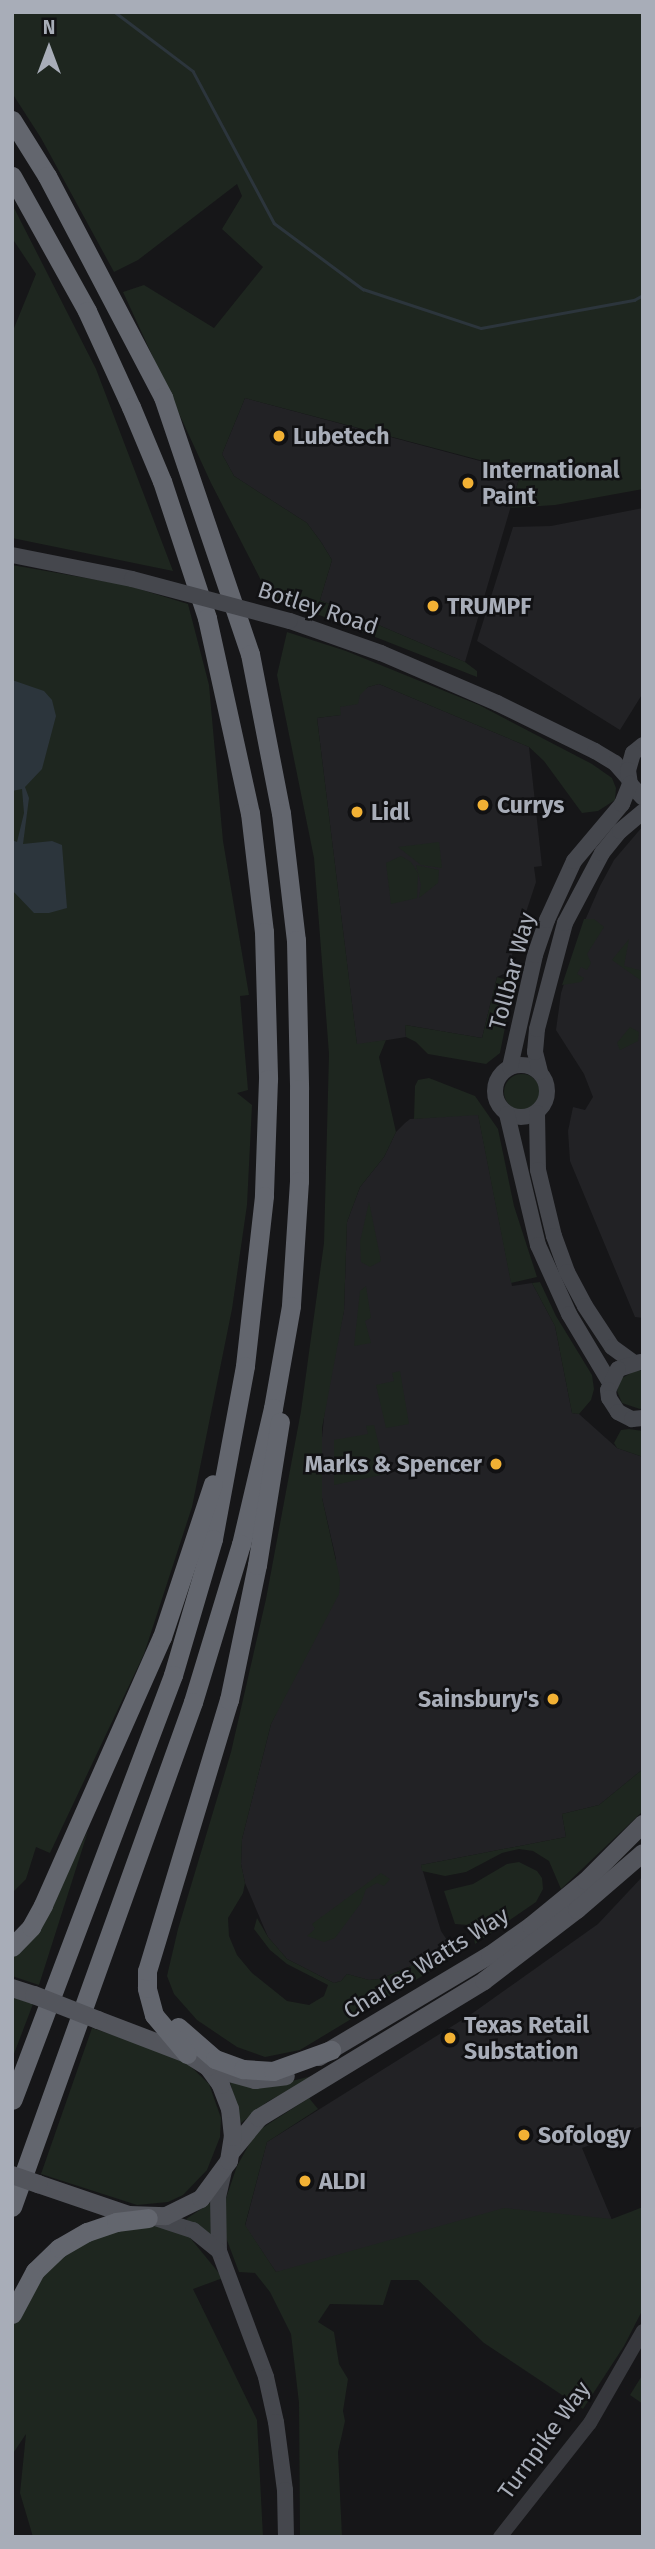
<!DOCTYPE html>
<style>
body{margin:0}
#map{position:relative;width:655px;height:2549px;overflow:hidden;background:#161618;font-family:"Fira Sans",sans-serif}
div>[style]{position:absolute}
.built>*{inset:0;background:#222225}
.green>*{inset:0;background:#1e261f}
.round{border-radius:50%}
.water>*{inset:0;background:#2c353c}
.stream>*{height:2.5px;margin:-1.25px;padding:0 1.25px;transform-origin:1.25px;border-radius:1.25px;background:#2c353c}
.tertiary>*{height:14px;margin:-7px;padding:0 7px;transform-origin:7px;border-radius:7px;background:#37383d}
.secondary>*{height:16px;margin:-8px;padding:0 8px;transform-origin:8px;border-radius:8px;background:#45474d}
.secondary>.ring{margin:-8px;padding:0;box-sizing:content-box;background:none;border:16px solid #45474d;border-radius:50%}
.primary>*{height:18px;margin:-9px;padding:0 9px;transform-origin:9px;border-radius:9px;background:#53555c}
.motorway>*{height:19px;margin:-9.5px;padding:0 9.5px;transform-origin:9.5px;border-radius:9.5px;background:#63666e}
.secondary-bridge>*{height:16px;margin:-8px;padding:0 8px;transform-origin:8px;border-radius:8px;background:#45474d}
.primary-bridge>*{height:18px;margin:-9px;padding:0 9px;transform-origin:9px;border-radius:9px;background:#53555c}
.dots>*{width:19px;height:19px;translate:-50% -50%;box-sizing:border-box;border:4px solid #111113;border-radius:50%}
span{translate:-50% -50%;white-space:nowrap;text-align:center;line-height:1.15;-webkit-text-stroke:5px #111113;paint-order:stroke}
.poi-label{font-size:23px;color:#a8adb8;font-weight:700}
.left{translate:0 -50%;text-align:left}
.right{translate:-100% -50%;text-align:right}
.street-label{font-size:23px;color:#a8adb8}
.frame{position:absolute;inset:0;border:14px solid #a8adb8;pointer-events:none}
.north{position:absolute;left:14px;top:14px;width:70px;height:70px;-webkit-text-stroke:5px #111113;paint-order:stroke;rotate:0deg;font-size:19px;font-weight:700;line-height:28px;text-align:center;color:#a8adb8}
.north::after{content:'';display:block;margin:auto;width:24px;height:32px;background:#a8adb8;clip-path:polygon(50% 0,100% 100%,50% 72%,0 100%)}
</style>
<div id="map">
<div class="built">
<div style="clip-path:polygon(245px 398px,521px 472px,465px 662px,320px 600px,332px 560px,321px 542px,307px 523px,234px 476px,222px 454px)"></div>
<div style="clip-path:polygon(643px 508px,643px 693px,620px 730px,477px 641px,513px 527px,551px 526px)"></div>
<div style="clip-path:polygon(379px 684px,529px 747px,542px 866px,534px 867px,536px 882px,506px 973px,497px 977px,482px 1038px,405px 1025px,406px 1037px,357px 1045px,317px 718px,340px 715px,340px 707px,368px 687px)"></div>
<div style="clip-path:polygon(643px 826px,643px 1318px,635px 1317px,570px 1161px,568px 1131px,573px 1107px,585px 1110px,593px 1097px,584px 1074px,556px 1030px,561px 993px,583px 925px,600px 886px,614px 860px)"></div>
<div style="clip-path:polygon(478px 1114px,512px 1286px,532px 1283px,555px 1326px,572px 1413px,579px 1414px,617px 1448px,643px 1457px,643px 1769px,599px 1805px,562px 1814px,566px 1837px,421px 1865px,441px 1931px,449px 1943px,411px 1966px,380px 1979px,369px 1980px,347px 1974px,341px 1981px,334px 1983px,287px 1959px,268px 1937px,245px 1883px,241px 1864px,242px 1839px,271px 1724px,292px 1679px,336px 1559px,322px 1498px,320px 1458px,327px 1387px,344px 1311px,347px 1222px,360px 1187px,384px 1157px,396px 1132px,405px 1123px,410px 1119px)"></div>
<div style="clip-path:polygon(643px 1876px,643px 2126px,582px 2148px,612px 2220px,276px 2272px,245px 2226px,267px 2142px,470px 2015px,598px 1924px)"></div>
</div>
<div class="green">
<div style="clip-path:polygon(12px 12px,643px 12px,643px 489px,555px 505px,511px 508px,521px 471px,245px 398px,222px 454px,234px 476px,307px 523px,321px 542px,332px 560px,320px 600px,465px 662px,477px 671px,477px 677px,276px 598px,266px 590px,211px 483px,123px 292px,144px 285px,214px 328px,263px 267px,222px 229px,242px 196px,237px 184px,138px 260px,114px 272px,41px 138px,12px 93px)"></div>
<div style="clip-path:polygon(12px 204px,96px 369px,173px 571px,12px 538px,12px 333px,36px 274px,12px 238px)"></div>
<div style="clip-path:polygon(12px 565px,126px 585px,188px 604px,209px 685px,223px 841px,249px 995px,240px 996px,248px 1090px,237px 1093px,252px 1105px,247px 1205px,232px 1309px,192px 1507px,144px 1654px,50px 1853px,36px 1847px,26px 1879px,12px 1893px)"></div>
<div style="clip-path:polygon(287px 632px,346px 651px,479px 705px,592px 764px,612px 778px,616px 788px,615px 800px,598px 811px,582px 813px,544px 761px,529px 747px,379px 684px,368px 687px,360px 695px,358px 704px,340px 707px,341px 715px,317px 718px,357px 1044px,386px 1040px,379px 1057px,396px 1132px,384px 1157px,360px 1187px,347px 1222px,344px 1311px,322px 1428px,322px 1498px,340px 1579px,339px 1594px,271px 1724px,242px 1839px,241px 1864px,245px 1883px,243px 1893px,228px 1918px,229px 1936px,237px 1955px,252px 1973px,287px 2001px,309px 2005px,324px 1996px,328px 1985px,287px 1964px,270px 1950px,254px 1929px,257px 1918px,268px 1937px,287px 1959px,334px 1983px,341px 1981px,347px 1974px,369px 1980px,380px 1979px,411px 1966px,449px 1943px,457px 1955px,300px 2050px,265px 2057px,237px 2047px,197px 2020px,174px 1994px,167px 1976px,178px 1929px,231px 1752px,266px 1599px,301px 1411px,324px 1243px,329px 1054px,314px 858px,277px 675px)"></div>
<div style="clip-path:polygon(439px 842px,442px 868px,421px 865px,398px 847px)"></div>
<div style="clip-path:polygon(401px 856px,411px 862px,418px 873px,417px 898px,391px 904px,386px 863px)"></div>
<div style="clip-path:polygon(416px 865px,439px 870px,438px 883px,419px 898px,421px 885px)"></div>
<div style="clip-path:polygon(584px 919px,594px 919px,604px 927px,587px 954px,591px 963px,587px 970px,581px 967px,577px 974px,584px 978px,581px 982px,562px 985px)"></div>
<div style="clip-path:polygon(629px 939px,624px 966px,643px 971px,643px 982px,612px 960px)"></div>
<div style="clip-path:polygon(497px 977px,514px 982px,500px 1053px,486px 1064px,428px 1054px,416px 1042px,406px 1037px,405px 1025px,482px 1038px)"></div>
<div style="clip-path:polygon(630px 1027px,639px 1032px,638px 1041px,620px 1050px,617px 1043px)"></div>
<div class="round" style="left:504px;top:1074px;width:36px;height:36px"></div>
<div style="clip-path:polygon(429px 1078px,475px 1096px,498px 1129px,514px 1206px,537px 1277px,511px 1283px,478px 1115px,414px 1119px,415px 1086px,418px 1080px)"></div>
<div style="clip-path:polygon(369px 1202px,381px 1261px,370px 1267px,361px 1262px,360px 1242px)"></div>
<div style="clip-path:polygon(540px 1282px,556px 1316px,592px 1375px,594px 1389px,591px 1400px,579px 1414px,572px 1413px,555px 1326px,532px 1283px)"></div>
<div style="clip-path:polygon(366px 1286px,371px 1318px,365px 1321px,371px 1343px,354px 1346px,360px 1291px)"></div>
<div style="clip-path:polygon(637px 1370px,643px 1371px,643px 1408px,640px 1409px,622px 1403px,617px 1391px,620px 1379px)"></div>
<div style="clip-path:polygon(400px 1371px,409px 1424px,386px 1428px,376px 1385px,394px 1381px,392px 1373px)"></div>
<div style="clip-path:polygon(374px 1425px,386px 1474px,334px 1485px,334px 1440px,368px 1434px,366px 1426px)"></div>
<div style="clip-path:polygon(629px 1429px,643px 1431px,643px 1457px,617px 1448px,614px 1443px,621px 1430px)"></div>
<div style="clip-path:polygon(643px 1769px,643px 1811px,561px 1889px,549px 1861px,533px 1851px,519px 1849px,502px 1853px,466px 1872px,445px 1876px,422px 1871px,421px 1865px,566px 1837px,562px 1814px,599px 1805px)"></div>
<div style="clip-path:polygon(88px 1831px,39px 1985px,12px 1976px,12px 1953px,33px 1936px)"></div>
<div style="clip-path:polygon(519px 1862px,537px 1871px,542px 1878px,543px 1889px,536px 1902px,475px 1944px,473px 1930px,468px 1925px,455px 1924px,444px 1891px,473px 1884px,507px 1864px)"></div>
<div style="clip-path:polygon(381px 1873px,390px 1879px,384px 1886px,377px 1883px,366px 1889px,361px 1903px,335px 1938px,324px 1942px,307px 1936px,315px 1929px,312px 1924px)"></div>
<div style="clip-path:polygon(12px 1997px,33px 2004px,12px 2059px)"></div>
<div style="clip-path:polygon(92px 2028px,167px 2053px,186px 2062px,209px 2084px,221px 2118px,220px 2137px,207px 2170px,183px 2195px,168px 2202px,137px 2205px,41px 2174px)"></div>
<div style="clip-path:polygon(316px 2075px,267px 2102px,241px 2123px,230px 2082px,263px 2088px)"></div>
<div style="clip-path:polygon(309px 2098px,318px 2109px,267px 2142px,245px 2225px,276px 2272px,504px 2208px,612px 2219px,643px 2207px,643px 2309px,624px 2346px,583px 2409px,484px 2343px,418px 2280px,391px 2280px,383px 2305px,330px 2304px,318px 2322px,334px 2332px,339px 2364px,348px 2379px,343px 2411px,345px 2421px,338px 2452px,342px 2537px,300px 2537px,299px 2403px,291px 2334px,270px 2292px,255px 2273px,239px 2272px,225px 2235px,223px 2207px,237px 2166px,256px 2132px)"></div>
<div style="clip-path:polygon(213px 2201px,213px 2238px,186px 2219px)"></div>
<div style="clip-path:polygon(148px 2218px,187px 2234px,223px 2278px,193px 2289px,257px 2420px,263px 2537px,33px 2537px,20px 2493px,26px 2434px,12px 2455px,12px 2314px,59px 2248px)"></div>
<div style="clip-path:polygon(643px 2374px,643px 2404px,630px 2395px)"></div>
</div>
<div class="water">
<div style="clip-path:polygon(12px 680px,44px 691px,52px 700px,56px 716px,42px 769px,25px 787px,29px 798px,23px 844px,52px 841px,62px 845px,67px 908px,49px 913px,34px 913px,12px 890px,12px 840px,17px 842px,24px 813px,22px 789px,12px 791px)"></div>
</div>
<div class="stream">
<div style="left:115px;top:12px;width:98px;rotate:37.1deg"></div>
<div style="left:193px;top:71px;width:172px;rotate:61.9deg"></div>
<div style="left:274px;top:223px;width:111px;rotate:36.6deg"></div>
<div style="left:363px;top:289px;width:124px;rotate:18.3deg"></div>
<div style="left:481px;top:328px;width:156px;rotate:-10.4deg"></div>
<div style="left:634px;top:300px;width:10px;rotate:-29deg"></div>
</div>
<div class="tertiary">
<div style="left:500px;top:2537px;width:145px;rotate:-51.7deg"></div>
<div style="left:590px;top:2423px;width:106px;rotate:-60.1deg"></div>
</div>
<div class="secondary">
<div style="left:12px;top:555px;width:122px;rotate:11.3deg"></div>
<div style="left:290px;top:621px;width:96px;rotate:19.4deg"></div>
<div style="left:381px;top:653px;width:126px;rotate:23.3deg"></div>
<div style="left:497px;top:703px;width:109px;rotate:26.1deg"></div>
<div style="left:595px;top:751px;width:23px;rotate:31deg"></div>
<div style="left:615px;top:763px;width:20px;rotate:49deg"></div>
<div style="left:643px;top:745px;width:13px;rotate:141deg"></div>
<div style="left:633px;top:753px;width:18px;rotate:106deg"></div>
<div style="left:628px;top:770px;width:14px;rotate:82deg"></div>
<div style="left:630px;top:784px;width:19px;rotate:47deg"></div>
<div class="ring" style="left:495px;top:1065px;width:36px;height:36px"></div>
<div style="left:510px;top:1067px;width:115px;rotate:-77.4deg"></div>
<div style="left:535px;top:955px;width:37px;rotate:-71deg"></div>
<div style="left:547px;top:920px;width:65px;rotate:-65.4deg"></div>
<div style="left:574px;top:861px;width:75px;rotate:-49.9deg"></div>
<div style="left:622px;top:804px;width:22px;rotate:-68deg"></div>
<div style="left:540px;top:1072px;width:21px;rotate:-104deg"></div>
<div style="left:535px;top:1052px;width:23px;rotate:-85deg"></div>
<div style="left:537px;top:1029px;width:110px;rotate:-75.2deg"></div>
<div style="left:565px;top:923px;width:79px;rotate:-62.1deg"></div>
<div style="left:602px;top:853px;width:28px;rotate:-51deg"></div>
<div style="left:620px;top:831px;width:30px;rotate:-40deg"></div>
<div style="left:537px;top:1113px;width:57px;rotate:89deg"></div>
<div style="left:538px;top:1170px;width:68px;rotate:76.4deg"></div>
<div style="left:554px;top:1236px;width:38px;rotate:70deg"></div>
<div style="left:567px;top:1272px;width:38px;rotate:62deg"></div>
<div style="left:585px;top:1306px;width:49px;rotate:56.6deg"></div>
<div style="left:612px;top:1347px;width:26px;rotate:36deg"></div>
<div style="left:507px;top:1114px;width:135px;rotate:76.7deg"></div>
<div style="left:538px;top:1245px;width:76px;rotate:65.8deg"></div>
<div style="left:569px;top:1314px;width:78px;rotate:59.2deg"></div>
<div style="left:640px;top:1362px;width:23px;rotate:162deg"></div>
<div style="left:618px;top:1369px;width:23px;rotate:115deg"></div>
<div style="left:608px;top:1390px;width:8px;rotate:83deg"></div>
<div style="left:609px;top:1398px;width:17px;rotate:57deg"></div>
<div style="left:618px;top:1412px;width:16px;rotate:27deg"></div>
<div style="left:632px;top:1419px;width:11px;rotate:-5deg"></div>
<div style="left:224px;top:2171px;width:26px;rotate:103deg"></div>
<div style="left:218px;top:2196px;width:55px;rotate:89deg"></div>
<div style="left:219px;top:2251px;width:134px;rotate:69.5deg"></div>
<div style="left:266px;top:2377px;width:46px;rotate:77.5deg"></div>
<div style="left:276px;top:2422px;width:69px;rotate:82.5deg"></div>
<div style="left:285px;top:2490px;width:47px;rotate:88.8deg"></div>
<div style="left:155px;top:2218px;width:40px;rotate:18deg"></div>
<div style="left:193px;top:2230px;width:33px;rotate:39deg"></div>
</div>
<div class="primary">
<div style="left:12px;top:1988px;width:23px;rotate:18deg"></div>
<div style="left:319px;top:2057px;width:199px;rotate:-30.8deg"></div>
<div style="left:490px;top:1955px;width:50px;rotate:-35.3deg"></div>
<div style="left:531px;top:1926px;width:71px;rotate:-39.3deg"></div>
<div style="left:586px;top:1881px;width:81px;rotate:-45deg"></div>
<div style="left:208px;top:2067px;width:49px;rotate:15.5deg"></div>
<div style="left:255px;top:2080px;width:31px;rotate:-7deg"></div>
<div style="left:232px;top:2151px;width:43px;rotate:-50.7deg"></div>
<div style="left:259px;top:2118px;width:263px;rotate:-31.3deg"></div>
<div style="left:484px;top:1981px;width:117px;rotate:-37.4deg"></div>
<div style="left:577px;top:1910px;width:87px;rotate:-40.8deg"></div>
<div style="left:38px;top:2184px;width:96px;rotate:18.8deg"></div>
<div style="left:129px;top:2215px;width:37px;rotate:2deg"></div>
<div style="left:166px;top:2216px;width:39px;rotate:-26deg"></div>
<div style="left:201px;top:2199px;width:47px;rotate:-53.6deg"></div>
<div style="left:229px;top:2161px;width:24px;rotate:-81deg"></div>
<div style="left:233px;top:2137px;width:28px;rotate:-96deg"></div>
<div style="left:230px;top:2109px;width:26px;rotate:-111deg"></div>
<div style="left:221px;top:2085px;width:22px;rotate:-126deg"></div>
<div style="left:208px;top:2067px;width:25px;rotate:-148deg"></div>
<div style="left:187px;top:2054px;width:95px;rotate:-159.1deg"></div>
</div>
<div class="motorway">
<div style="left:12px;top:120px;width:66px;rotate:58deg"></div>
<div style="left:47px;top:176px;width:250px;rotate:62.3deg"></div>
<div style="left:163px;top:397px;width:271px;rotate:71.3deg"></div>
<div style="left:250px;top:654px;width:162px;rotate:79deg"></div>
<div style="left:281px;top:813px;width:128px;rotate:83.3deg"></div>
<div style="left:296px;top:940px;width:149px;rotate:88.8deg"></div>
<div style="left:299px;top:1089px;width:92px;rotate:90deg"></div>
<div style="left:299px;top:1181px;width:125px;rotate:93.7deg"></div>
<div style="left:291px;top:1306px;width:104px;rotate:100deg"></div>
<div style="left:273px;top:1408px;width:140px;rotate:103.2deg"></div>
<div style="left:241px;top:1544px;width:165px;rotate:106.9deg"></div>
<div style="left:193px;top:1702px;width:536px;rotate:109.72deg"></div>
<div style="left:12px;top:176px;width:154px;rotate:60.9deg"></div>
<div style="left:87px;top:311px;width:106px;rotate:65.4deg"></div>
<div style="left:131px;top:407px;width:80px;rotate:67.3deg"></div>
<div style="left:162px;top:481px;width:144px;rotate:71.8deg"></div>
<div style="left:207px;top:618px;width:200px;rotate:77.6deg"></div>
<div style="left:250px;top:813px;width:120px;rotate:83.3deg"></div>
<div style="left:264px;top:932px;width:147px;rotate:88.4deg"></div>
<div style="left:268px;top:1079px;width:117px;rotate:92deg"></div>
<div style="left:264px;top:1196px;width:171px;rotate:96.4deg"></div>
<div style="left:245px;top:1366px;width:176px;rotate:100.5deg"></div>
<div style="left:213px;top:1539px;width:142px;rotate:106.4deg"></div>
<div style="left:173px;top:1675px;width:454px;rotate:110.7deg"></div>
<div style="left:12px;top:1947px;width:28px;rotate:-46deg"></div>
<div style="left:31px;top:1927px;width:25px;rotate:-61deg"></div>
<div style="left:43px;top:1905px;width:293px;rotate:-66.1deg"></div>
<div style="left:162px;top:1637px;width:161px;rotate:-71.6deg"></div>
<div style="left:178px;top:2027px;width:49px;rotate:40.9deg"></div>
<div style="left:215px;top:2059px;width:30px;rotate:20deg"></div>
<div style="left:243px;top:2069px;width:30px;rotate:4deg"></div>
<div style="left:273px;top:2071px;width:62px;rotate:-19.9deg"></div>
<div style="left:187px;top:2054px;width:51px;rotate:-130.2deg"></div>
<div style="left:154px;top:2015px;width:28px;rotate:-105deg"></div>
<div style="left:147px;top:1988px;width:17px;rotate:-90deg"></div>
<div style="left:147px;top:1971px;width:283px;rotate:-73.2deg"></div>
<div style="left:229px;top:1700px;width:138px;rotate:-78.3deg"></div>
<div style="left:257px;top:1565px;width:145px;rotate:-80.9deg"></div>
<div style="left:12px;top:2314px;width:49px;rotate:-61.9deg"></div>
<div style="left:35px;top:2271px;width:33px;rotate:-44deg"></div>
<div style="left:59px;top:2248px;width:32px;rotate:-30deg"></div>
<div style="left:87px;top:2232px;width:31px;rotate:-19deg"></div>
<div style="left:116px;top:2222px;width:32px;rotate:-7deg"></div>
</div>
<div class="secondary-bridge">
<div style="left:132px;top:579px;width:163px;rotate:14.9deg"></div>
</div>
<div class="primary-bridge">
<div style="left:34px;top:1995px;width:69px;rotate:21.3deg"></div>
<div style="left:12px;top:2175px;width:28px;rotate:19deg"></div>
</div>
<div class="dots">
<div style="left:279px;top:436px;background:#f2b134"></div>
<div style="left:468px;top:483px;background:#f2b134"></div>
<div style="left:433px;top:606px;background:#f2b134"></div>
<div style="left:483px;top:805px;background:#f2b134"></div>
<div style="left:357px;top:812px;background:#f2b134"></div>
<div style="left:496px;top:1464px;background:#f2b134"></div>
<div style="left:553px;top:1699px;background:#f2b134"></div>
<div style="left:450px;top:2038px;background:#f2b134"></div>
<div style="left:524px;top:2135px;background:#f2b134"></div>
<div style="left:305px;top:2181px;background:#f2b134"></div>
</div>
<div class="poi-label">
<span class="left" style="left:293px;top:436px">Lubetech</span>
<span class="left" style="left:482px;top:483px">International<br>Paint</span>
<span class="left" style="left:447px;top:606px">TRUMPF</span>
<span class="left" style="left:497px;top:805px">Currys</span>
<span class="left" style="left:371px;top:812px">Lidl</span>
<span class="right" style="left:482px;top:1464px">Marks &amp; Spencer</span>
<span class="right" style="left:539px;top:1699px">Sainsbury's</span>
<span class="left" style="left:464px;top:2038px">Texas Retail<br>Substation</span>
<span class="left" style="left:538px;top:2135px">Sofology</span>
<span class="left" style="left:319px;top:2181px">ALDI</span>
</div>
<div class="street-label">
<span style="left:318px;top:608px;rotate:18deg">Botley Road</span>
<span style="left:512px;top:971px;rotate:-75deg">Tollbar Way</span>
<span style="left:426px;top:1963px;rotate:-32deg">Charles Watts Way</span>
<span style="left:544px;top:2440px;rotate:-54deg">Turnpike Way</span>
</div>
<div class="frame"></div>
<div class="north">N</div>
</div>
